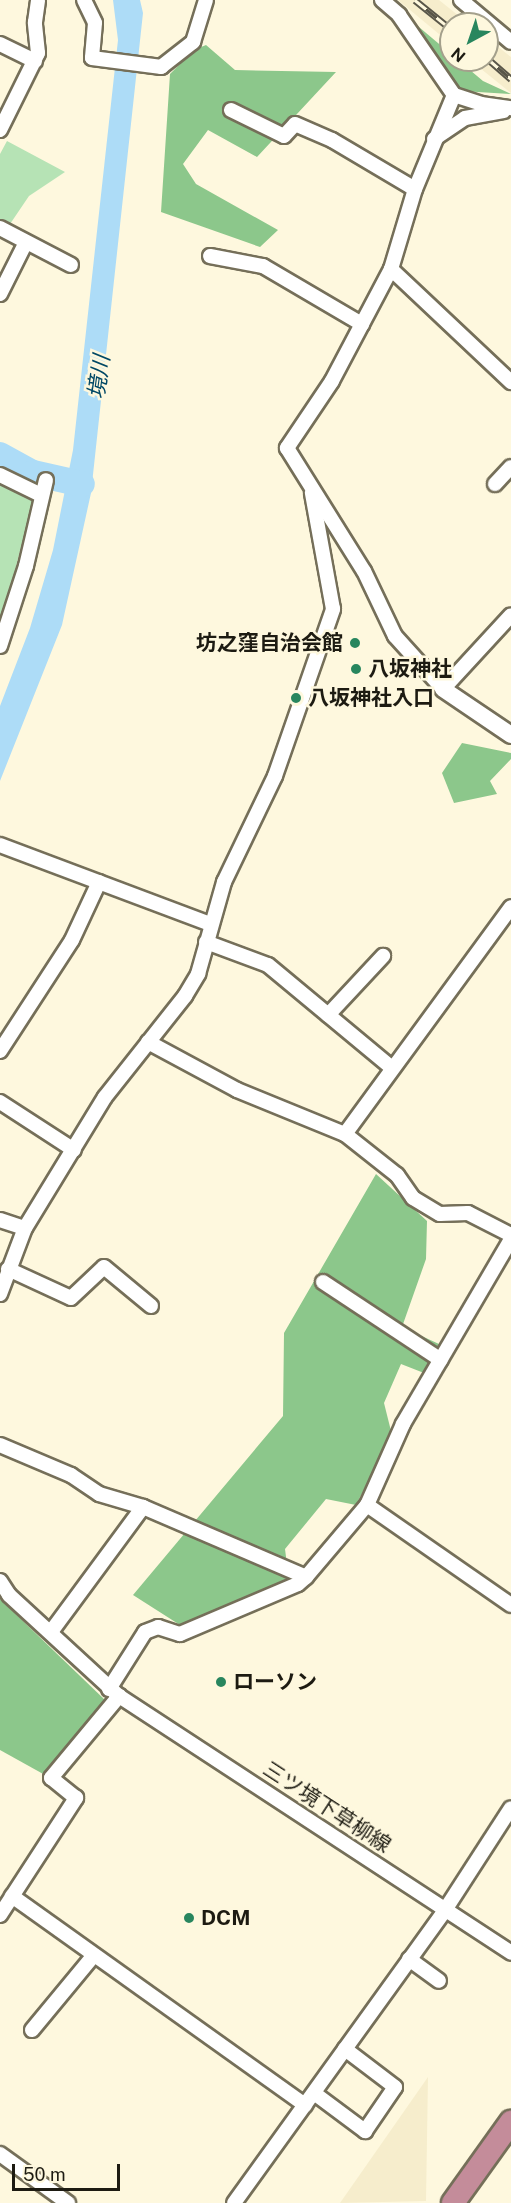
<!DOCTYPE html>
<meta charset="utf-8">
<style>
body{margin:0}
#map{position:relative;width:511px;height:2203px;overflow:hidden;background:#fef8de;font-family:"Public Sans","Noto Sans JP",sans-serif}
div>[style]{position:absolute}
.built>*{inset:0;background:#f6edcc}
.green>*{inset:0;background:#b6e3b5}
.forest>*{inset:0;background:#8cc78b}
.water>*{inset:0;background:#addcf7}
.river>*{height:26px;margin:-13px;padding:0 13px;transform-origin:13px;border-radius:13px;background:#addcf7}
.roads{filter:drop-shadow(2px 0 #756f59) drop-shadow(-2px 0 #756f59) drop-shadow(0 2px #756f59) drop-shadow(0 -2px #756f59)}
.minor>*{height:14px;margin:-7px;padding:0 7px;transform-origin:7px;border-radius:7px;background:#fff}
.tertiary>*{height:16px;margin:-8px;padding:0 8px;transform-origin:8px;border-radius:8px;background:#fff}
.trunk>*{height:22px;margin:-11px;padding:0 11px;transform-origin:11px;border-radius:11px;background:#c48c9a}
.rail>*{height:7px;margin-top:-3.5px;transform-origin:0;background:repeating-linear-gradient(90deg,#fef8de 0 14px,#595649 0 28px);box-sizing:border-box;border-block:2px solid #595649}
.dots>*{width:16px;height:16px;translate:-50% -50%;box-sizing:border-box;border:3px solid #fef8de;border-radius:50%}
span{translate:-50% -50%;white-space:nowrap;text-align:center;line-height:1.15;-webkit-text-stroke:5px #fef8de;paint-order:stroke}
.poi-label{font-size:21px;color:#1d1b12;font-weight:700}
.right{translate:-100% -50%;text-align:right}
.left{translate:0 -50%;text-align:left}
.street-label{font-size:21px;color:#1d1b12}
.water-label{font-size:22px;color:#004865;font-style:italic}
.north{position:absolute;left:439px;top:12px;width:60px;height:60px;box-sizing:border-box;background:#fef8de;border:2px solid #a4a08c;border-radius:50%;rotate:220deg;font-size:16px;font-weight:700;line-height:24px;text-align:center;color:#1d1b12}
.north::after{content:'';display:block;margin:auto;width:21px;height:27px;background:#28865e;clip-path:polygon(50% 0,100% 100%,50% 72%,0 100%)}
.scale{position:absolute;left:12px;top:2164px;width:108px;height:27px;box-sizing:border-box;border:3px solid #1d1b12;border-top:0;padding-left:8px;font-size:18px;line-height:21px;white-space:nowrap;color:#1d1b12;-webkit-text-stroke:4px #fef8de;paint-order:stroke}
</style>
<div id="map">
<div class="built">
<div style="clip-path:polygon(398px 0,439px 0,469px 24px,451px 24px,451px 44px)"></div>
<div style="clip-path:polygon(487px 38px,511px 57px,511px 93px,470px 60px,487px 60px)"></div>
<div style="clip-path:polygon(428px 2077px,426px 2201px,340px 2203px)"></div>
</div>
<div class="green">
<div style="clip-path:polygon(7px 141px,65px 172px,29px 196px,8px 227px,0 223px,0 154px)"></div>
<div style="clip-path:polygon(0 482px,34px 498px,0 628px)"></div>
</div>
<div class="forest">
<div style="clip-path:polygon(413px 22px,451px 54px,451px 60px,458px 60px,483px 81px,511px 94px,462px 91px,425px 45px)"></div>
<div style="clip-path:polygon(206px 45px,235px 70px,336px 72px,257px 157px,208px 130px,183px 164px,196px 184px,278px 230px,260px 247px,161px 212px,170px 74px,194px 50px)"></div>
<div style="clip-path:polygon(462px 743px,511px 753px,511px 759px,490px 781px,497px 794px,454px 803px,442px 773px)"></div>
<div style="clip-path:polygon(376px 1174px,427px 1221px,426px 1259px,402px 1327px,439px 1344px,424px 1373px,401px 1364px,384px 1403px,392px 1435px,356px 1505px,326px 1499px,285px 1549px,289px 1580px,180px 1625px,133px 1595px,283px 1416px,284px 1333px)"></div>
<div style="clip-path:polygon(0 1599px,105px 1700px,45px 1775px,0 1750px)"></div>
</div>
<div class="water">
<div style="clip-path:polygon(113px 0,140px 0,143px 13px,91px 493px,62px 625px,0 781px,0 706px,30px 628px,53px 550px,73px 450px,118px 40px)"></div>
</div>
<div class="river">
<div style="left:0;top:455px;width:38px;rotate:29deg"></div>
<div style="left:33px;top:473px;width:50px;rotate:12.7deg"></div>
</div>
<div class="roads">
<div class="minor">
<div style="left:84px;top:0;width:25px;rotate:64deg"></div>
<div style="left:95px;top:23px;width:35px;rotate:95deg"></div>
<div style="left:92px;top:58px;width:70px;rotate:7.4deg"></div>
<div style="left:161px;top:67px;width:41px;rotate:-38deg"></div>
<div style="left:193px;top:42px;width:44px;rotate:-72.8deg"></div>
<div style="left:382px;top:0;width:23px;rotate:41deg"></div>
<div style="left:399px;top:15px;width:97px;rotate:55.5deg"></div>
<div style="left:454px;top:95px;width:28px;rotate:18deg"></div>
<div style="left:481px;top:104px;width:30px;rotate:8deg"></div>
<div style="left:461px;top:0;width:65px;rotate:40deg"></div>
<div style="left:0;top:44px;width:39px;rotate:26deg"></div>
<div style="left:454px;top:95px;width:102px;rotate:112.5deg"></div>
<div style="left:415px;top:189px;width:84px;rotate:106.7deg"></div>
<div style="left:391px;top:269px;width:127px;rotate:117.8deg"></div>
<div style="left:332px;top:381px;width:81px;rotate:123.9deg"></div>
<div style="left:287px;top:448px;width:145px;rotate:58deg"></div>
<div style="left:364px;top:571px;width:72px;rotate:64.5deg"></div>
<div style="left:395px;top:636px;width:72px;rotate:47.8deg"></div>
<div style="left:443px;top:689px;width:100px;rotate:-47.4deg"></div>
<div style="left:231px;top:110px;width:59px;rotate:26.1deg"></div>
<div style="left:284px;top:136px;width:16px;rotate:-47deg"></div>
<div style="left:295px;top:124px;width:40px;rotate:23.4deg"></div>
<div style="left:332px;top:140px;width:96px;rotate:30.6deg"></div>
<div style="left:0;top:130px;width:86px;rotate:-63.7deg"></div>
<div style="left:38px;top:53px;width:31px;rotate:-96deg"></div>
<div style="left:35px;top:22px;width:22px;rotate:-82deg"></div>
<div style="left:434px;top:139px;width:37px;rotate:-34deg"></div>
<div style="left:465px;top:118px;width:39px;rotate:-10deg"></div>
<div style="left:0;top:228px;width:80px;rotate:27.5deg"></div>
<div style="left:210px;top:256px;width:54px;rotate:10.7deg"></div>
<div style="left:263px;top:266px;width:115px;rotate:30.4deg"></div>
<div style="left:391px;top:269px;width:165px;rotate:43.3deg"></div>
<div style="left:0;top:294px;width:58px;rotate:-63.4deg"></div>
<div style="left:0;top:475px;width:46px;rotate:26deg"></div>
<div style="left:495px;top:484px;width:23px;rotate:-47deg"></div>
<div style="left:0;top:646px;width:84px;rotate:-72deg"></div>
<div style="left:26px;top:566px;width:88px;rotate:-76.9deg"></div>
<div style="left:0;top:845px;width:224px;rotate:20.6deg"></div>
<div style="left:206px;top:942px;width:66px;rotate:20.4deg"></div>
<div style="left:268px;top:965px;width:161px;rotate:39.7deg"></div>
<div style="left:328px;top:1015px;width:81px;rotate:-47deg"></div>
<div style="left:148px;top:1042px;width:101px;rotate:28.3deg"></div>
<div style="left:237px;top:1090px;width:117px;rotate:22.2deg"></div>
<div style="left:345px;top:1134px;width:66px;rotate:38.3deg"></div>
<div style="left:397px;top:1175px;width:28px;rotate:55deg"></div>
<div style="left:413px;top:1198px;width:31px;rotate:31deg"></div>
<div style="left:440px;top:1214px;width:28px;rotate:-2deg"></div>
<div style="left:468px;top:1213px;width:48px;rotate:27.1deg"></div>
<div style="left:0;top:1051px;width:132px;rotate:-57deg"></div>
<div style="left:72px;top:940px;width:64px;rotate:-65deg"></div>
<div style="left:0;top:1102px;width:88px;rotate:33deg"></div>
<div style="left:345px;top:1134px;width:281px;rotate:-53.8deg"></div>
<div style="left:0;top:1220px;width:26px;rotate:18deg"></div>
<div style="left:8px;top:1269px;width:69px;rotate:24.7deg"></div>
<div style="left:71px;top:1298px;width:45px;rotate:-43.2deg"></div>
<div style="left:104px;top:1267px;width:61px;rotate:39.7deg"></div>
<div style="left:323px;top:1282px;width:141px;rotate:33.5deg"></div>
<div style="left:0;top:1294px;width:71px;rotate:-69.3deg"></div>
<div style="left:25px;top:1228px;width:153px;rotate:-58.6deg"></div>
<div style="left:105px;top:1097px;width:129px;rotate:-51.6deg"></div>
<div style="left:185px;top:996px;width:26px;rotate:-59deg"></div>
<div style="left:198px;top:974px;width:96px;rotate:-74.2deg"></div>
<div style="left:224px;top:882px;width:118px;rotate:-64.3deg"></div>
<div style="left:275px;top:776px;width:177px;rotate:-70.8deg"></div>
<div style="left:333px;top:609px;width:118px;rotate:-100.3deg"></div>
<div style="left:0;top:1445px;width:77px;rotate:22.9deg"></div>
<div style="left:71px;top:1475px;width:34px;rotate:34deg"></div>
<div style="left:99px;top:1494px;width:46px;rotate:16.5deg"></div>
<div style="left:143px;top:1507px;width:155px;rotate:126.4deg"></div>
<div style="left:367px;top:1505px;width:175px;rotate:34.8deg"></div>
<div style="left:143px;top:1507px;width:177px;rotate:23.2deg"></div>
<div style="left:0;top:1581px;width:17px;rotate:57deg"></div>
<div style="left:9px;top:1595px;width:149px;rotate:42.6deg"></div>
<div style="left:119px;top:1696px;width:469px;rotate:33.2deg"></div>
<div style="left:109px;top:1689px;width:67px;rotate:-57.7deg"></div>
<div style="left:145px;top:1632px;width:14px;rotate:-21deg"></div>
<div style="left:158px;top:1627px;width:23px;rotate:18deg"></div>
<div style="left:180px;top:1634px;width:128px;rotate:-23deg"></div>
<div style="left:298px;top:1584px;width:11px;rotate:-41deg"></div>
<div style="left:306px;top:1577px;width:94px;rotate:-49.7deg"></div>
<div style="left:367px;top:1505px;width:89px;rotate:-66deg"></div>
<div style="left:403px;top:1424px;width:214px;rotate:-59.7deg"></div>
<div style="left:12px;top:1896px;width:360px;rotate:35.5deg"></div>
<div style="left:0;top:1915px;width:140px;rotate:-57deg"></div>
<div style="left:76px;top:1798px;width:32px;rotate:-141deg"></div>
<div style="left:51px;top:1778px;width:107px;rotate:-50.3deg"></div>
<div style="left:409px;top:1959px;width:37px;rotate:36deg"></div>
<div style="left:32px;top:2030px;width:97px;rotate:-50.4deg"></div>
<div style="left:314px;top:2093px;width:64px;rotate:36.7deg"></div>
<div style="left:365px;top:2131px;width:53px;rotate:-55.7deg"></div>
<div style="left:395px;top:2087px;width:63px;rotate:-142.8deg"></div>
<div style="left:0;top:2154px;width:84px;rotate:35.8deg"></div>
<div style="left:234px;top:2203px;width:361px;rotate:-54.2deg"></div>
<div style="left:445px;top:1910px;width:121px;rotate:-57.1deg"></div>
</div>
<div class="tertiary">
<div style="left:443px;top:689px;width:82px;rotate:34.1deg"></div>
</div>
<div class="trunk">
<div style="left:453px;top:2203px;width:100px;rotate:-54.4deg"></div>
</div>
</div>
<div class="rail">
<div style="left:415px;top:0;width:46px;rotate:38.9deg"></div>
<div style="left:487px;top:58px;width:32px;rotate:41deg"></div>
</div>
<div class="dots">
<div style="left:355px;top:643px;background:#28865e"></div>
<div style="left:356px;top:669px;background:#28865e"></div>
<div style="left:296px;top:698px;background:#28865e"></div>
<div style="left:221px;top:1682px;background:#28865e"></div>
<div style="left:189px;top:1918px;background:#28865e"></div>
</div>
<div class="poi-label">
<span class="right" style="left:343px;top:643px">坊之窪自治会館</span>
<span class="left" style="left:368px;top:669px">八坂神社</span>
<span class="left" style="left:308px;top:698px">八坂神社入口</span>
<span class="left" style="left:233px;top:1682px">ローソン</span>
<span class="left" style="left:201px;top:1918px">DCM</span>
</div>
<div class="street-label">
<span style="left:327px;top:1807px;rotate:33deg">三ツ境下草柳線</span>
</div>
<div class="water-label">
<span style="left:99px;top:377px;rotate:-82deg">境川</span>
</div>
<div class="north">N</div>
<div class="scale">50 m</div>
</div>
